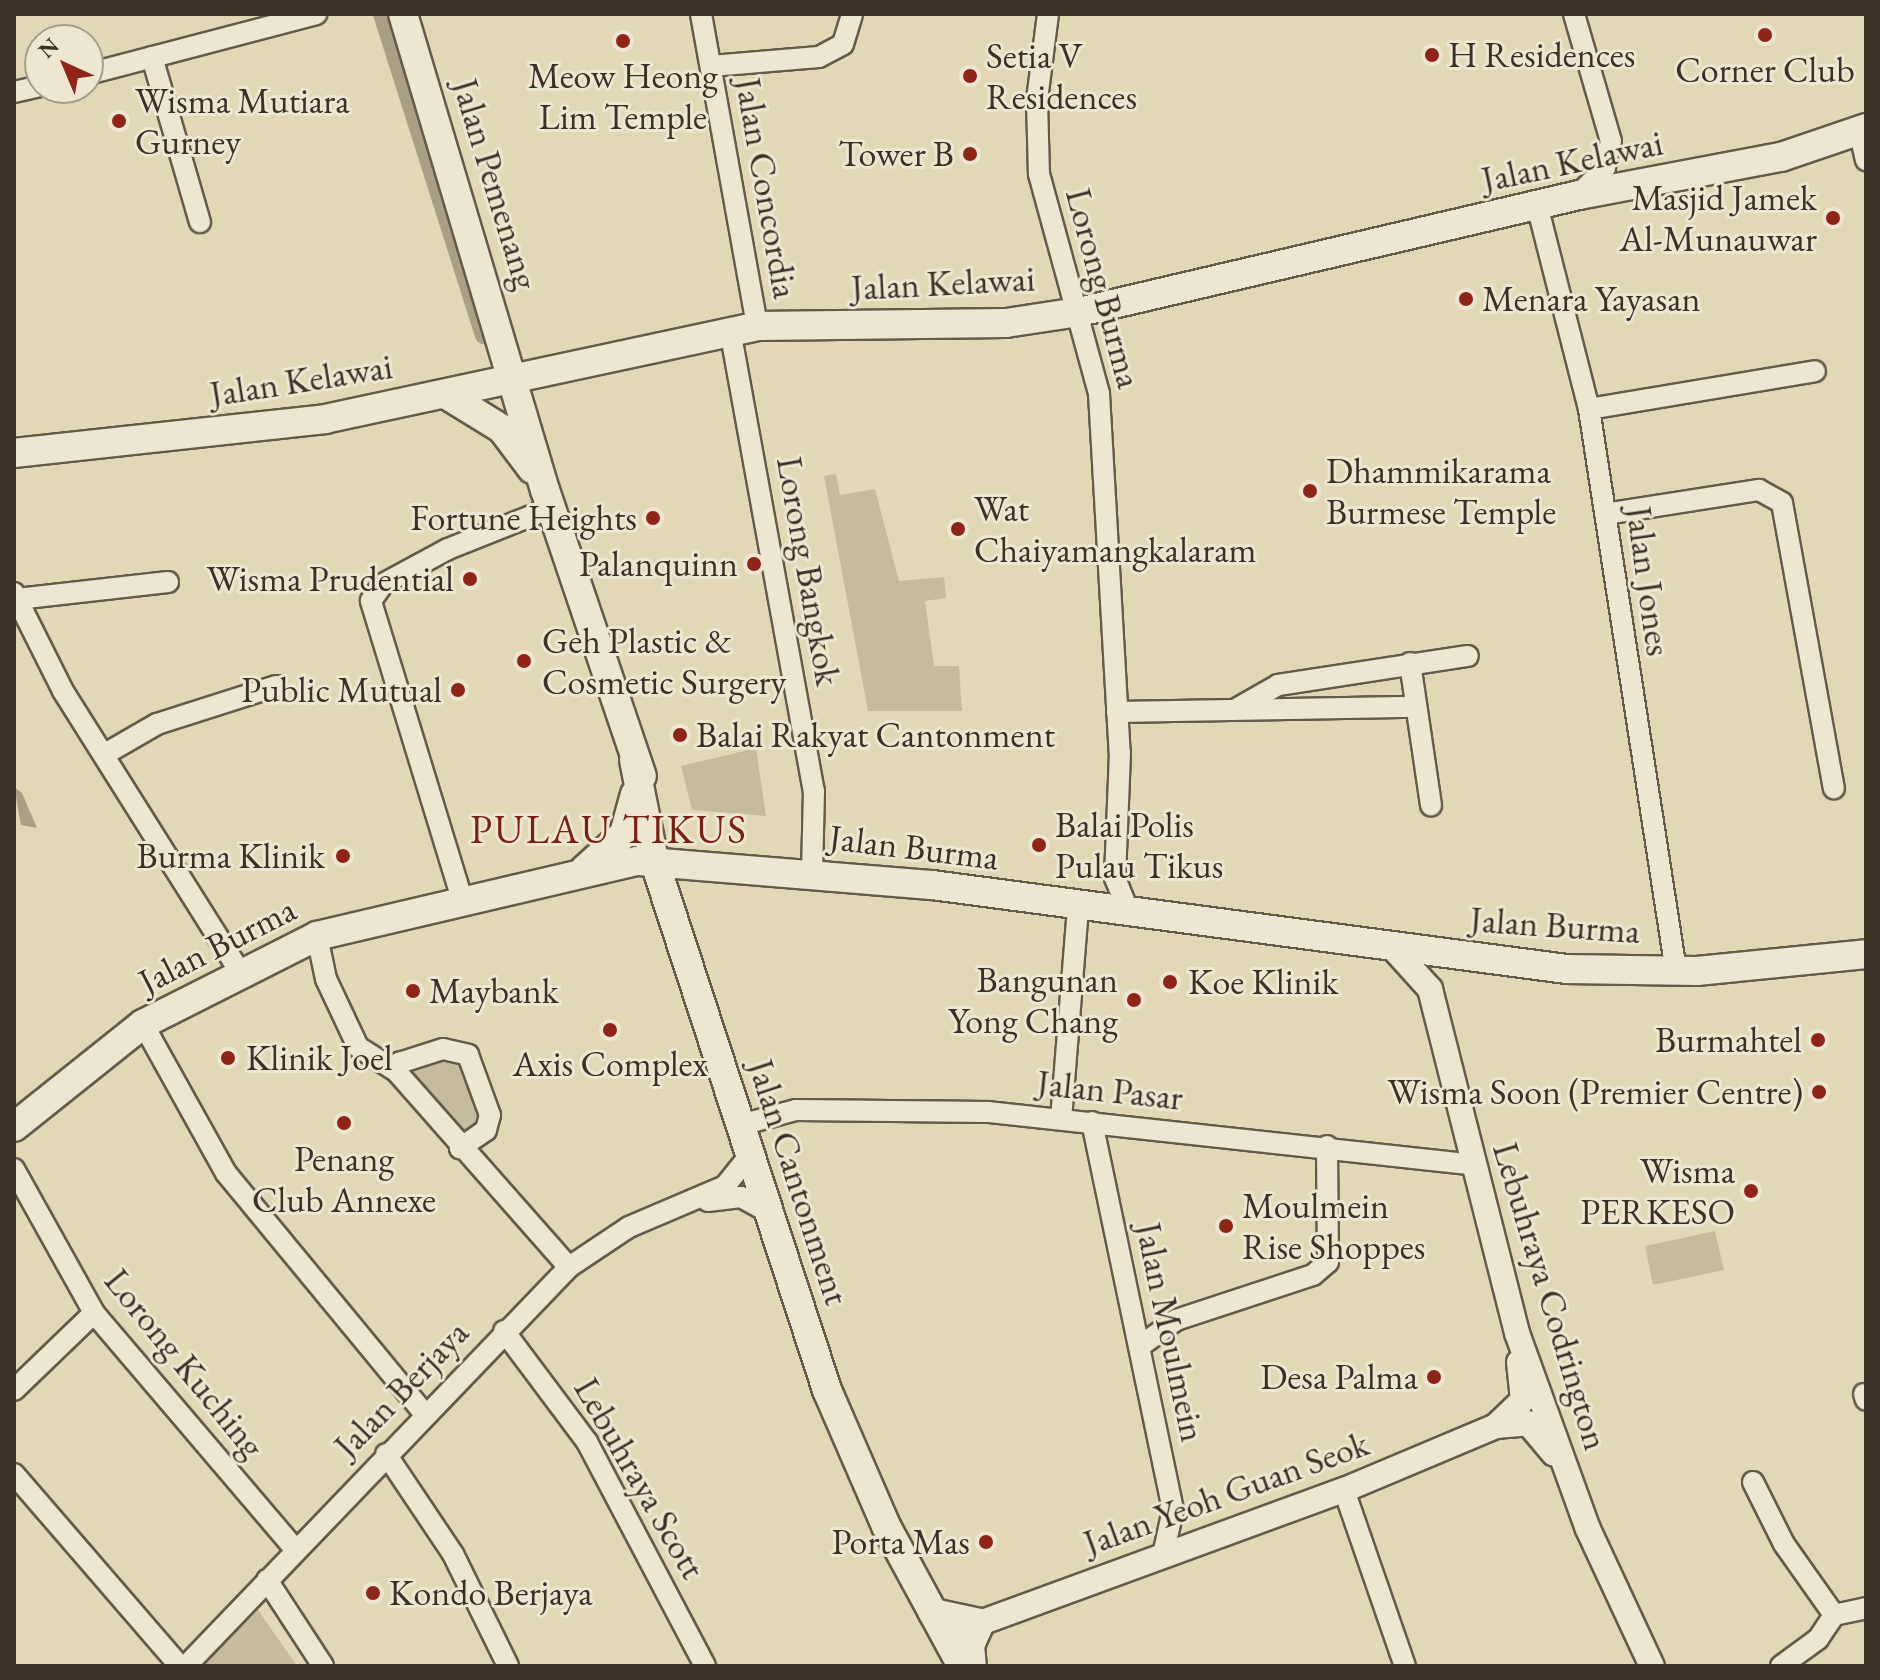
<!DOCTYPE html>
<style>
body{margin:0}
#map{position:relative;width:1880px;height:1680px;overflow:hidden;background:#e3d8b6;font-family:"EB Garamond",serif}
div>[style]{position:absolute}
.green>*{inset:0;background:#c7bb9e}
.water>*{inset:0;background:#aa9f85}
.canal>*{height:18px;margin:-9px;padding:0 9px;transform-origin:9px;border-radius:9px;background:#aa9f85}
.roads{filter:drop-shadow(2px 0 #665a4b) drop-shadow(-2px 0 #665a4b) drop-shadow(0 2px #665a4b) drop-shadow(0 -2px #665a4b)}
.minor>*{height:20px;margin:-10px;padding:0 10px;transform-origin:10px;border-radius:10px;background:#ede6d0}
.tertiary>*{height:24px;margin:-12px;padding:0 12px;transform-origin:12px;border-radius:12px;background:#ede6d0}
.secondary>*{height:28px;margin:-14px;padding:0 14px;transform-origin:14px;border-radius:14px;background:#ede6d0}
.dots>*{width:22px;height:22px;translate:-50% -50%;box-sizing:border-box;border:4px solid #ede6d0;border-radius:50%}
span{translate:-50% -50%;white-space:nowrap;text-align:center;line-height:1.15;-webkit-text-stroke:6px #ede6d0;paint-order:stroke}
.poi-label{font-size:36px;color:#3c3027}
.left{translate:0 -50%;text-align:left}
.right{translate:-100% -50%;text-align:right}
.street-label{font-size:36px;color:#3c3027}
.quarter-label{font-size:40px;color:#7a1f14;letter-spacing:2px}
.frame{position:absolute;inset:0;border:16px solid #3c3027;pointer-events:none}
.north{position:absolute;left:24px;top:24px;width:80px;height:80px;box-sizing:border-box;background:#ede6d0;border:2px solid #a69d8c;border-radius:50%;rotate:316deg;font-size:22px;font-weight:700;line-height:32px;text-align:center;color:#3c3027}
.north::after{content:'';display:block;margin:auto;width:28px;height:36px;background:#8f2418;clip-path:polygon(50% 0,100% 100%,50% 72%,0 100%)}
</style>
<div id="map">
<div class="green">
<div style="clip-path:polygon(836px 474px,840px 495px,875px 489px,899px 581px,944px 577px,946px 598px,925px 601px,934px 666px,959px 666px,962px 711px,868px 711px,824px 476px)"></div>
<div style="clip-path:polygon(756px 748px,766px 816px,692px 810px,681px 766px)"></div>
<div style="clip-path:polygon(449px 1053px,459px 1057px,483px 1112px,482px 1123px,459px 1137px,408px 1069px)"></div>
<div style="clip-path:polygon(1715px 1231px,1724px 1270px,1653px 1285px,1645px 1246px)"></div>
<div style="clip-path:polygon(258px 1610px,297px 1666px,202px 1666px)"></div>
</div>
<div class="water">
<div style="clip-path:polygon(14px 787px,22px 793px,37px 828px,21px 825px)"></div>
</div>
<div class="canal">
<div style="left:382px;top:14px;width:337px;rotate:72.4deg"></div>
</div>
<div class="roads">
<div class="minor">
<div style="left:701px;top:14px;width:317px;rotate:79.8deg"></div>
<div style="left:1048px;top:14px;width:87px;rotate:97.3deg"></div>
<div style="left:1037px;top:100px;width:74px;rotate:88.5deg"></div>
<div style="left:1039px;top:174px;width:228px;rotate:74.7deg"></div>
<div style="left:1099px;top:394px;width:360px;rotate:86.7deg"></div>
<div style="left:1120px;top:753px;width:125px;rotate:92.3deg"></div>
<div style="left:1115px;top:878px;width:38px;rotate:68deg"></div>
<div style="left:1574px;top:14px;width:132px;rotate:73.8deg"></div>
<div style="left:1611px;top:141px;width:28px;rotate:103deg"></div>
<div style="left:1605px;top:168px;width:35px;rotate:135deg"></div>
<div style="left:152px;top:57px;width:172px;rotate:73.8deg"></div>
<div style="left:711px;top:66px;width:108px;rotate:-4.8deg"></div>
<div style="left:819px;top:57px;width:27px;rotate:-28deg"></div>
<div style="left:843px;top:44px;width:31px;rotate:-73deg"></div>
<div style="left:88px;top:74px;width:236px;rotate:-14.7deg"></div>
<div style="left:14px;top:92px;width:27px;rotate:-13deg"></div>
<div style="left:1859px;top:130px;width:31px;rotate:77deg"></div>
<div style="left:1537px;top:205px;width:211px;rotate:75.7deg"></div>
<div style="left:1589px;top:409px;width:569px;rotate:81.2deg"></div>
<div style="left:730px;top:330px;width:469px;rotate:79.7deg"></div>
<div style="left:814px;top:791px;width:82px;rotate:91.4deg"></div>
<div style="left:1589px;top:409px;width:229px;rotate:-9.5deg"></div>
<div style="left:1605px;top:514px;width:156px;rotate:-8.9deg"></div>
<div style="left:1759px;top:490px;width:26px;rotate:29deg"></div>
<div style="left:1782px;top:503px;width:290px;rotate:79.7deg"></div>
<div style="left:14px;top:593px;width:110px;rotate:63.4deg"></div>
<div style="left:63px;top:691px;width:330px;rotate:57.8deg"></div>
<div style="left:17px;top:599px;width:152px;rotate:-6.4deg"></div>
<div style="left:1410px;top:663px;width:144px;rotate:81.6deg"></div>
<div style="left:1238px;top:708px;width:46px;rotate:-29.9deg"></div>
<div style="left:1278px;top:685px;width:192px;rotate:-8.7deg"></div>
<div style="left:1117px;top:712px;width:299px;rotate:-1deg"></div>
<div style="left:105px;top:754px;width:60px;rotate:-30deg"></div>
<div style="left:157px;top:724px;width:125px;rotate:-17.7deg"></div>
<div style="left:462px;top:899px;width:312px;rotate:-107deg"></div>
<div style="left:371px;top:601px;width:21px;rotate:-55deg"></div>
<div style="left:383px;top:584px;width:74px;rotate:-28.3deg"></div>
<div style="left:448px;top:549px;width:111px;rotate:-21.7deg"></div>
<div style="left:317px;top:936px;width:44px;rotate:78.2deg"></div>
<div style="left:326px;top:979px;width:75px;rotate:64.8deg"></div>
<div style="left:358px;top:1047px;width:45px;rotate:32.3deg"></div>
<div style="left:143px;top:1024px;width:171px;rotate:60.9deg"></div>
<div style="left:226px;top:1173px;width:311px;rotate:50.5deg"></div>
<div style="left:396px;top:1071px;width:261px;rotate:48.6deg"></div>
<div style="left:396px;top:1071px;width:9px;rotate:-69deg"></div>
<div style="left:399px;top:1063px;width:46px;rotate:-17.7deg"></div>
<div style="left:443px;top:1049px;width:26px;rotate:13deg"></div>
<div style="left:468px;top:1055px;width:64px;rotate:69.9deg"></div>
<div style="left:490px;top:1115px;width:16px;rotate:105deg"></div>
<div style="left:486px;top:1130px;width:32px;rotate:145deg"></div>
<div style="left:1061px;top:1119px;width:214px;rotate:-85.4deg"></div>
<div style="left:1092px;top:1122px;width:396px;rotate:78.2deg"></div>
<div style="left:1173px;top:1510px;width:46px;rotate:102.5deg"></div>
<div style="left:741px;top:1125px;width:57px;rotate:-15.3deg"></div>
<div style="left:796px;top:1110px;width:192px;rotate:0.6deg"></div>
<div style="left:988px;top:1112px;width:487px;rotate:6.2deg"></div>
<div style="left:14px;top:1169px;width:165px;rotate:60.9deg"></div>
<div style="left:94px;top:1313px;width:309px;rotate:49.6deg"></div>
<div style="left:708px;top:1201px;width:33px;rotate:-7deg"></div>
<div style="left:741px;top:1197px;width:31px;rotate:29deg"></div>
<div style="left:504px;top:1331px;width:139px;rotate:53.2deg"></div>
<div style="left:587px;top:1442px;width:253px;rotate:62.2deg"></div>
<div style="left:1139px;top:1347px;width:46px;rotate:-36.1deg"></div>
<div style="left:1176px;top:1320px;width:144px;rotate:-18.2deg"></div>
<div style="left:1313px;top:1275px;width:20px;rotate:-41deg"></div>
<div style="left:1328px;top:1262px;width:116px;rotate:-90.5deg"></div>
<div style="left:14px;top:1390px;width:111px;rotate:-43.9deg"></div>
<div style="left:1864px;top:1394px;width:6px;rotate:72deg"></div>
<div style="left:386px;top:1454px;width:120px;rotate:56.2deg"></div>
<div style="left:453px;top:1554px;width:125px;rotate:63.8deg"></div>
<div style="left:14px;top:1474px;width:254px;rotate:49.2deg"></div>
<div style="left:1753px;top:1482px;width:69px;rotate:63.4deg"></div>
<div style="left:1784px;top:1544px;width:87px;rotate:54.8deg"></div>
<div style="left:1344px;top:1490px;width:186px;rotate:70.9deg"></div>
<div style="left:267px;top:1580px;width:103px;rotate:56.9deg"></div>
<div style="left:1834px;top:1615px;width:33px;rotate:-12deg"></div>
<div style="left:186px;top:1666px;width:553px;rotate:-46.17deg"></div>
<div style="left:569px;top:1267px;width:72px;rotate:-33.7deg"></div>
<div style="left:629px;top:1227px;width:104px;rotate:-23.1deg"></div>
<div style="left:725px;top:1186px;width:40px;rotate:-51deg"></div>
<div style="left:1781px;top:1666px;width:46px;rotate:-36.1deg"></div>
<div style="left:1818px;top:1639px;width:29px;rotate:-56deg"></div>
</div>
<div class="tertiary">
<div style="left:1393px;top:948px;width:55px;rotate:47.9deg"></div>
<div style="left:1430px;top:989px;width:355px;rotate:75.8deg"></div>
<div style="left:1517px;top:1333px;width:208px;rotate:70.1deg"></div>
<div style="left:1588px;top:1529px;width:151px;rotate:65deg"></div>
<div style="left:1496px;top:1426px;width:32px;rotate:-5deg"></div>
<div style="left:1528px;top:1423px;width:40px;rotate:50deg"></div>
<div style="left:980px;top:1623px;width:388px;rotate:-20.1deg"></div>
<div style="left:1344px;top:1490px;width:165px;rotate:-22.8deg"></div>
<div style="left:1496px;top:1426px;width:37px;rotate:-44deg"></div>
<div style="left:1523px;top:1400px;width:38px;rotate:-96deg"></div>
</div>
<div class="secondary">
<div style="left:403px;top:14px;width:497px;rotate:73.4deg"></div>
<div style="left:545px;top:490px;width:302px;rotate:71.3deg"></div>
<div style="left:447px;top:395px;width:65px;rotate:31.7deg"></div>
<div style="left:502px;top:429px;width:50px;rotate:53.1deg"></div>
<div style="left:14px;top:453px;width:313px;rotate:-6.2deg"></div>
<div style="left:325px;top:419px;width:442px;rotate:-12.1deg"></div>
<div style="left:757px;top:326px;width:249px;rotate:-0.7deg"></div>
<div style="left:1006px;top:323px;width:74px;rotate:-8.6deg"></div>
<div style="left:1079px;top:312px;width:514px;rotate:-13.17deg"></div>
<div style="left:1579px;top:195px;width:206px;rotate:-10.7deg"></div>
<div style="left:1781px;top:157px;width:90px;rotate:-18.8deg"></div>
<div style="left:634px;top:760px;width:102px;rotate:78.7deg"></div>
<div style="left:654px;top:860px;width:558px;rotate:71.92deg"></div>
<div style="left:827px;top:1390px;width:148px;rotate:66.5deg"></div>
<div style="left:886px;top:1526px;width:159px;rotate:61.5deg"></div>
<div style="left:585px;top:869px;width:52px;rotate:-41.9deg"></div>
<div style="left:624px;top:834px;width:41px;rotate:-74.6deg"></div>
<div style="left:14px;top:1127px;width:165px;rotate:-38.6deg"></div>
<div style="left:143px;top:1024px;width:195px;rotate:-26.8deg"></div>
<div style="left:317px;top:936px;width:330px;rotate:-13.2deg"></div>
<div style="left:638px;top:861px;width:295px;rotate:4.7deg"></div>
<div style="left:932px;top:885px;width:641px;rotate:7.54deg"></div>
<div style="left:1567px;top:969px;width:130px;rotate:0.9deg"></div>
<div style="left:1697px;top:971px;width:170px;rotate:-5.7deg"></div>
<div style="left:933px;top:1613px;width:48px;rotate:12deg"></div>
<div style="left:980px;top:1623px;width:24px;rotate:114deg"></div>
<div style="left:970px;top:1645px;width:21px;rotate:85deg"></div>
</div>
</div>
<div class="dots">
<div style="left:1765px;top:35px;background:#8f2418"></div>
<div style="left:623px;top:41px;background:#8f2418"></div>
<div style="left:1432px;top:55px;background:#8f2418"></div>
<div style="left:970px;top:76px;background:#8f2418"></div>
<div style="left:119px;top:121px;background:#8f2418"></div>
<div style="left:970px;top:154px;background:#8f2418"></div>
<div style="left:1833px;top:218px;background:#8f2418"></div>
<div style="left:1466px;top:299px;background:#8f2418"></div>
<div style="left:1310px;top:491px;background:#8f2418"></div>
<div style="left:653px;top:518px;background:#8f2418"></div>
<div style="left:958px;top:529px;background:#8f2418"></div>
<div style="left:754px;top:564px;background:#8f2418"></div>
<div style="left:470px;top:579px;background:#8f2418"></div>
<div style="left:524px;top:661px;background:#8f2418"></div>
<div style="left:458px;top:690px;background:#8f2418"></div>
<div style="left:680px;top:735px;background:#8f2418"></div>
<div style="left:1039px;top:845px;background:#8f2418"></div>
<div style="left:343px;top:856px;background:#8f2418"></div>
<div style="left:1170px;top:982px;background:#8f2418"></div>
<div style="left:413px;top:991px;background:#8f2418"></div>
<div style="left:1134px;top:1000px;background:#8f2418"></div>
<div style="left:610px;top:1030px;background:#8f2418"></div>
<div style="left:1818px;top:1040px;background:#8f2418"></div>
<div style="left:228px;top:1058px;background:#8f2418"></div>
<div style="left:1819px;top:1092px;background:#8f2418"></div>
<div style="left:344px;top:1123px;background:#8f2418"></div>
<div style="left:1751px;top:1191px;background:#8f2418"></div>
<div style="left:1226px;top:1226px;background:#8f2418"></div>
<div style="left:1434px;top:1377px;background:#8f2418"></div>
<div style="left:986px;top:1542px;background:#8f2418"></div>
<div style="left:373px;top:1593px;background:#8f2418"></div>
</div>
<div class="poi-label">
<span class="left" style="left:986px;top:76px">Setia V<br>Residences</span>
<span class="left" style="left:1448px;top:55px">H Residences</span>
<span style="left:1765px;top:70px">Corner Club</span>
<span style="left:623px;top:96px">Meow Heong<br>Lim Temple</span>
<span class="left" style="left:135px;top:121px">Wisma Mutiara<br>Gurney</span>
<span class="right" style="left:954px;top:154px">Tower B</span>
<span class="right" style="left:1817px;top:218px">Masjid Jamek<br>Al-Munauwar</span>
<span class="left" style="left:1482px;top:299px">Menara Yayasan</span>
<span class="left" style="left:1326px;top:491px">Dhammikarama<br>Burmese Temple</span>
<span class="left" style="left:974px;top:529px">Wat<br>Chaiyamangkalaram</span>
<span class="right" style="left:637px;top:518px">Fortune Heights</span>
<span class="right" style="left:738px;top:564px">Palanquinn</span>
<span class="right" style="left:454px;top:579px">Wisma Prudential</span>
<span class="left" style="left:542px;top:661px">Geh Plastic &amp;<br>Cosmetic Surgery</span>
<span class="right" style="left:442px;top:690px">Public Mutual</span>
<span class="left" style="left:696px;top:735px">Balai Rakyat Cantonment</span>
<span class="left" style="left:1055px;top:845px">Balai Polis<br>Pulau Tikus</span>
<span class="right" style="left:325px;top:856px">Burma Klinik</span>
<span class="right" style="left:1118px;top:1000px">Bangunan<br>Yong Chang</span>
<span class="left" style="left:1188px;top:982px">Koe Klinik</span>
<span class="left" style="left:429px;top:991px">Maybank</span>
<span class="right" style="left:1802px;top:1040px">Burmahtel</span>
<span class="left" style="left:246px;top:1058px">Klinik Joel</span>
<span style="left:610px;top:1064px">Axis Complex</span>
<span class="right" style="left:1803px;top:1092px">Wisma Soon (Premier Centre)</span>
<span style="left:344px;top:1179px">Penang<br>Club Annexe</span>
<span class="right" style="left:1735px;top:1191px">Wisma<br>PERKESO</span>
<span class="left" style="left:1242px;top:1226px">Moulmein<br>Rise Shoppes</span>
<span class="right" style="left:1418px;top:1377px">Desa Palma</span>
<span class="right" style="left:970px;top:1542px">Porta Mas</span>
<span class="left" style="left:389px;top:1593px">Kondo Berjaya</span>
</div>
<div class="street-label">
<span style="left:1572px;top:161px;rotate:-12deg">Jalan Kelawai</span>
<span style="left:496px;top:184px;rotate:73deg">Jalan Pemenang</span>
<span style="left:767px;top:188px;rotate:80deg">Jalan Concordia</span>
<span style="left:943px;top:283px;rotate:-3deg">Jalan Kelawai</span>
<span style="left:1104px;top:288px;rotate:75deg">Lorong Burma</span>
<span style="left:301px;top:380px;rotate:-9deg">Jalan Kelawai</span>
<span style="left:809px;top:571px;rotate:80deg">Lorong Bangkok</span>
<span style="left:1649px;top:581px;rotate:82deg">Jalan Jones</span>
<span style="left:914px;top:847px;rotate:7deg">Jalan Burma</span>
<span style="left:1555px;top:925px;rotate:4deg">Jalan Burma</span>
<span style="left:217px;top:945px;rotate:-27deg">Jalan Burma</span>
<span style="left:1110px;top:1090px;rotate:6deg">Jalan Pasar</span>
<span style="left:799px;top:1182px;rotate:72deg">Jalan Cantonment</span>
<span style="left:1551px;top:1296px;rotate:73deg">Lebuhraya Codrington</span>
<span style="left:1171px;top:1332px;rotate:78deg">Jalan Moulmein</span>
<span style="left:185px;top:1363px;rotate:51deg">Lorong Kuching</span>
<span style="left:401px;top:1389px;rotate:-46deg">Jalan Berjaya</span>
<span style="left:640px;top:1478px;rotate:60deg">Lebuhraya Scott</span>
<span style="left:1226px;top:1493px;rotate:-20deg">Jalan Yeoh Guan Seok</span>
</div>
<div class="quarter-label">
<span style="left:609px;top:829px">PULAU TIKUS</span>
</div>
<div class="frame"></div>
<div class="north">N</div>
</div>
